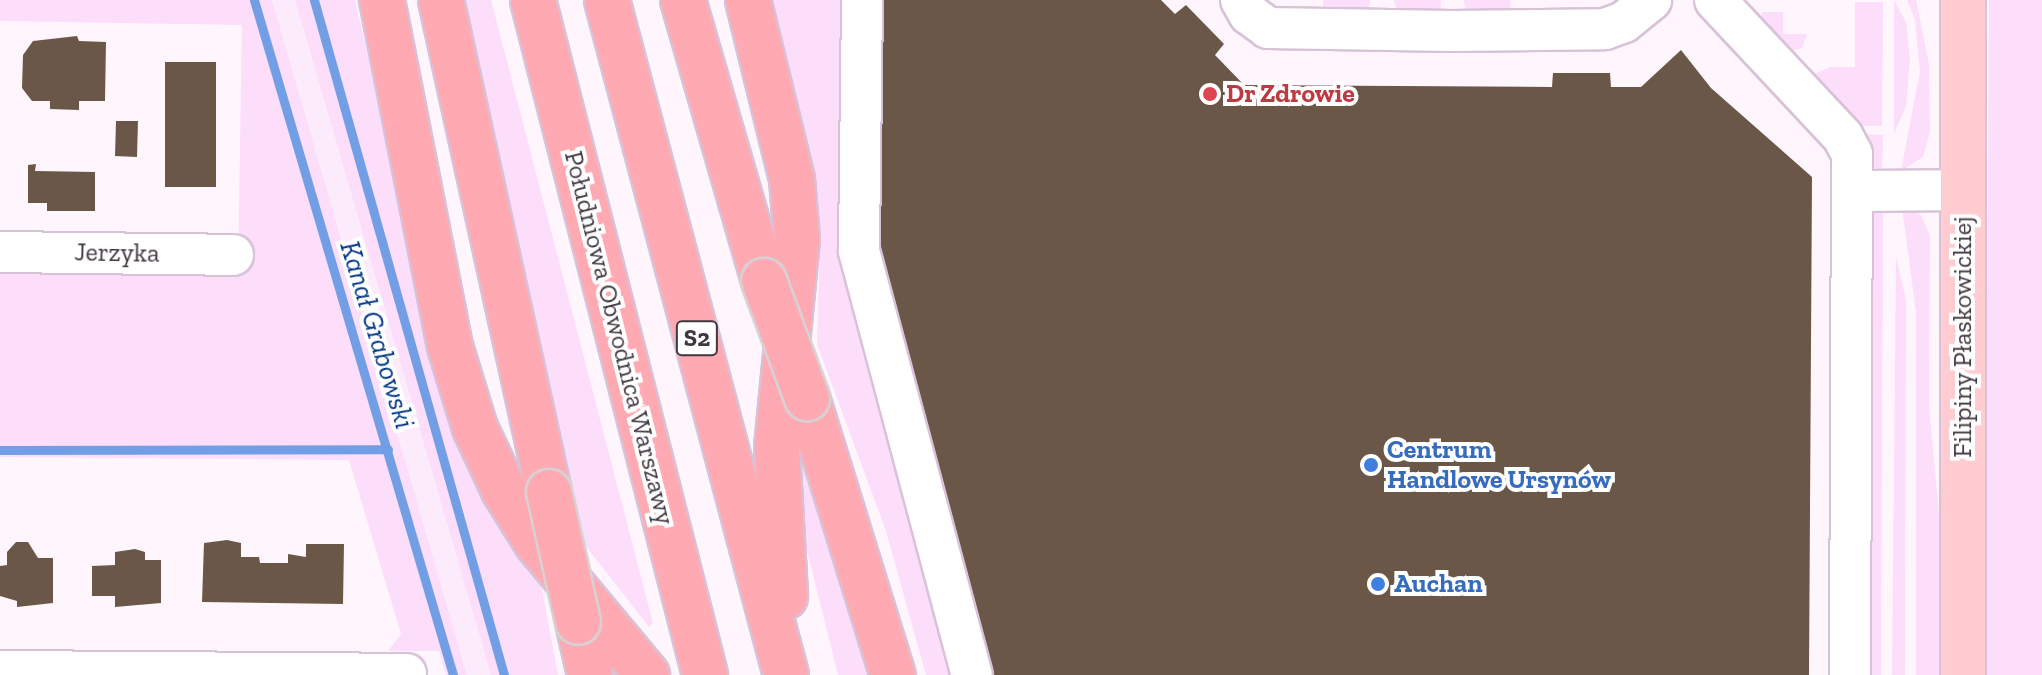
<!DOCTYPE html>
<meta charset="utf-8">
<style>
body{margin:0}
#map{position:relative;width:2042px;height:675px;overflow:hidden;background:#fef5fd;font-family:"Zilla Slab",serif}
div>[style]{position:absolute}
.built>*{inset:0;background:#fcebfb}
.green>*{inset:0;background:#fcdefa}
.stream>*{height:9px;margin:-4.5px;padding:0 4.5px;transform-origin:4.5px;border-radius:4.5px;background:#729ee5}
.building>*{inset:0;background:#6b5747}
.roads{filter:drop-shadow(2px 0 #d8c2d7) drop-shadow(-2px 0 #d8c2d7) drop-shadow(0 2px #d8c2d7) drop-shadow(0 -2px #d8c2d7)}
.minor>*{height:40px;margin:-20px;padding:0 20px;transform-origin:20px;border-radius:20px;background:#fff}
.major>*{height:44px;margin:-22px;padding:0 22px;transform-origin:22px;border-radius:22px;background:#ffccd1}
.highway>*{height:44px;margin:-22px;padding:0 22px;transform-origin:22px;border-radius:22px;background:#ffaab2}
.bridges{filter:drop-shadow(2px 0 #d5d3d5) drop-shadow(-2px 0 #d5d3d5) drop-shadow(0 2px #d5d3d5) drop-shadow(0 -2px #d5d3d5)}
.highway-bridge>*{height:44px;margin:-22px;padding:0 22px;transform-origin:22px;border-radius:22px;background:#ffaab2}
.dots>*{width:22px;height:22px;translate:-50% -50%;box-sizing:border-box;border:4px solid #fff;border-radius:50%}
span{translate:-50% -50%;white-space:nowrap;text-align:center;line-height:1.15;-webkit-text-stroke:8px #fff;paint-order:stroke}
.shield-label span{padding:2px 6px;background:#fff;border:2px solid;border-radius:6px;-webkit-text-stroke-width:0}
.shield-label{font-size:24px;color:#3f373f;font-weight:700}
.health-label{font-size:26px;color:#be3a42;font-weight:700}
.left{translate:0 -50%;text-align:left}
.street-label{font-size:26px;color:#3f373f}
.shop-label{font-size:26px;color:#366cbe;font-weight:700}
.water-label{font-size:28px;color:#003686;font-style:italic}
</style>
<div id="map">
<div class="built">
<div style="clip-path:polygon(272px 0,295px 0,491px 675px,467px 675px)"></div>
</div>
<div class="green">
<div style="clip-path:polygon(0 0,272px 0,467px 675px,446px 675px,439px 651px,388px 651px,401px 634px,349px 460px,0 457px,0 268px,238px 270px,242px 25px,0 21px)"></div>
<div style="clip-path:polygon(295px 0,355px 0,452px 416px,540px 579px,558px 675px,491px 675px)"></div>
<div style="clip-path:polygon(465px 0,491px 0,653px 623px,649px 627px,585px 545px)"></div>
<div style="clip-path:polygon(767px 0,842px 0,839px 252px,952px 675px,926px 675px,886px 531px,817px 344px,820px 249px,816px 198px)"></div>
<div style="clip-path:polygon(1323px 0,1370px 0,1369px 14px,1323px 13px)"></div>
<div style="clip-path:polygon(1394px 0,1441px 0,1440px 16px,1398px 16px)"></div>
<div style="clip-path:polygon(1464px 0,1510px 0,1511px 10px,1508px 16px,1466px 16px)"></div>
<div style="clip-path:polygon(1894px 0,1906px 22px,1910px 58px,1906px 106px,1894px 134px)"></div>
<div style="clip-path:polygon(1907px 0,1916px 0,1929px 64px,1930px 132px,1923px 157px,1901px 171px,1920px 71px,1915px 20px)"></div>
<div style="clip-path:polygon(1989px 0,2042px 0,2042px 675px,1985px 675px)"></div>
<div style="clip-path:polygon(1855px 2px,1883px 2px,1882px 126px,1849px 126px,1808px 77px,1830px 67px,1855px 67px)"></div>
<div style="clip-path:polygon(1762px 12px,1783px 12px,1783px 34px,1807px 34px,1802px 48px,1785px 52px,1762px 27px)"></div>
<div style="clip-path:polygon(1856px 134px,1883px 135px,1882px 175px,1873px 166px)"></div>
<div style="clip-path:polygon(1902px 207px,1921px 215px,1930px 235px,1929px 405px,1943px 559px,1942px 675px,1916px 675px,1916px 312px)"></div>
<div style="clip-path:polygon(1883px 209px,1881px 675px,1866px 675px,1869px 216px)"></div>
<div style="clip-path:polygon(1896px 257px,1906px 300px,1905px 675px,1892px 675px)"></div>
<div style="clip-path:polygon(802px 450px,870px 675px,838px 675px,806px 547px)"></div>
</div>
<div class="stream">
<div style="left:254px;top:0;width:704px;rotate:73.57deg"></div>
<div style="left:314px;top:0;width:701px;rotate:74.28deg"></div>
<div style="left:0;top:450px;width:388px;rotate:-0.1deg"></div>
</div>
<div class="building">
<div style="clip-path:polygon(876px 0,1161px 0,1175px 14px,1186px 5px,1224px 44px,1215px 55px,1244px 85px,1552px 87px,1553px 73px,1610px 73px,1611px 87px,1641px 87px,1681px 50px,1711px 88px,1812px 177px,1809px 675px,986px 675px,874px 255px)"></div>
<div style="clip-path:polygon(77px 36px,79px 41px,106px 42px,105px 101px,79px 101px,79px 110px,50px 109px,50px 101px,32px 101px,22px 88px,23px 55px,33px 41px)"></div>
<div style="clip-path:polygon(165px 62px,216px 62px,216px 187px,165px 187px)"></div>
<div style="clip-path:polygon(116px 121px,138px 121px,137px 157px,115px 156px)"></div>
<div style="clip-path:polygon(36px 164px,35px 171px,95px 172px,95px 211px,47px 211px,47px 203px,28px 203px,28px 165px)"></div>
<div style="clip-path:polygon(227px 540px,241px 543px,241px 557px,259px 557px,260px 563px,288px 563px,288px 554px,306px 557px,306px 544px,344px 544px,343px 604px,202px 602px,204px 543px)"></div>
<div style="clip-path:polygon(16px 542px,28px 542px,38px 558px,53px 558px,53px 603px,17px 607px,17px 601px,0 596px,0 566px,7px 565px,7px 552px)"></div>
<div style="clip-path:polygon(135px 549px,145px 552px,145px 560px,161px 560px,161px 603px,115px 607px,115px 596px,92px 596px,92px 566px,115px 565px,115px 552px)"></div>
</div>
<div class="roads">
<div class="minor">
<div style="left:862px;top:0;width:251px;rotate:90.7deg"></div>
<div style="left:859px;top:251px;width:439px;rotate:75.1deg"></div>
<div style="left:1241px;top:0;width:16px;rotate:60deg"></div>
<div style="left:1249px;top:14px;width:24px;rotate:36deg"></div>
<div style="left:1268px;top:28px;width:184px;rotate:0.9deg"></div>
<div style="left:1452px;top:31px;width:153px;rotate:-0.7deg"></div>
<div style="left:1605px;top:29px;width:20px;rotate:-20deg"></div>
<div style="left:1624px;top:22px;width:35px;rotate:-39deg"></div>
<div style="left:1715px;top:0;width:187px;rotate:46.9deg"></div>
<div style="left:1843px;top:137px;width:19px;rotate:62deg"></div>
<div style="left:1852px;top:154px;width:521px;rotate:90.22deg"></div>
<div style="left:1855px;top:191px;width:109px;rotate:-0.5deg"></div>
<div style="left:0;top:252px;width:233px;rotate:0.7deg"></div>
<div style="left:0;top:671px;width:406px;rotate:0.4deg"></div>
</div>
<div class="major">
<div style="left:1963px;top:0;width:675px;rotate:90deg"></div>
</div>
<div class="highway">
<div style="left:382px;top:0;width:349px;rotate:78.9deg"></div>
<div style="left:449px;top:343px;width:89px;rotate:73deg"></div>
<div style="left:475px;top:428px;width:68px;rotate:64.9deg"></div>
<div style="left:504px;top:490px;width:62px;rotate:58.1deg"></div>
<div style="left:537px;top:543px;width:172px;rotate:50.2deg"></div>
<div style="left:441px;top:0;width:504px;rotate:77.62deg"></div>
<div style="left:533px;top:0;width:697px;rotate:75.7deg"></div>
<div style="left:607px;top:0;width:698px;rotate:75.15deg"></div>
<div style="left:683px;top:0;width:292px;rotate:73.9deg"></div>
<div style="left:748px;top:0;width:184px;rotate:76.2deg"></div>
<div style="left:792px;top:179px;width:61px;rotate:85.3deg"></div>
<div style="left:797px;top:240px;width:208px;rotate:95.5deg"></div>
<div style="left:777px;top:447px;width:150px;rotate:86.9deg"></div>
<div style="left:807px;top:398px;width:290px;rotate:72.8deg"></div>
<div style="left:578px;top:622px;width:54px;rotate:77.2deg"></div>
</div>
</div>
<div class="bridges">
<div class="highway-bridge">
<div style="left:764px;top:281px;width:125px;rotate:69.8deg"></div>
<div style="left:549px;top:492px;width:133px;rotate:77.4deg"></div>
</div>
</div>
<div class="dots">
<div style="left:1210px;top:94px;background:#e0444e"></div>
<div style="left:1371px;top:465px;background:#3f7fe0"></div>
<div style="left:1378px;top:584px;background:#3f7fe0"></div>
</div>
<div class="shield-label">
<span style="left:697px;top:338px">S2</span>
</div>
<div class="health-label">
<span class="left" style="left:1226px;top:94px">Dr Zdrowie</span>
</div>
<div class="street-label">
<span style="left:117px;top:253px;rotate:1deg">Jerzyka</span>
<span style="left:1963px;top:337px;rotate:-90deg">Filipiny Płaskowickiej</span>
<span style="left:619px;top:338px;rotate:76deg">Południowa Obwodnica Warszawy</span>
</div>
<div class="shop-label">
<span class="left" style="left:1387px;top:465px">Centrum<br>Handlowe Ursynów</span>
<span class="left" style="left:1394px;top:584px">Auchan</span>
</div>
<div class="water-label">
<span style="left:377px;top:335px;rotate:73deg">Kanał Grabowski</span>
</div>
</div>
